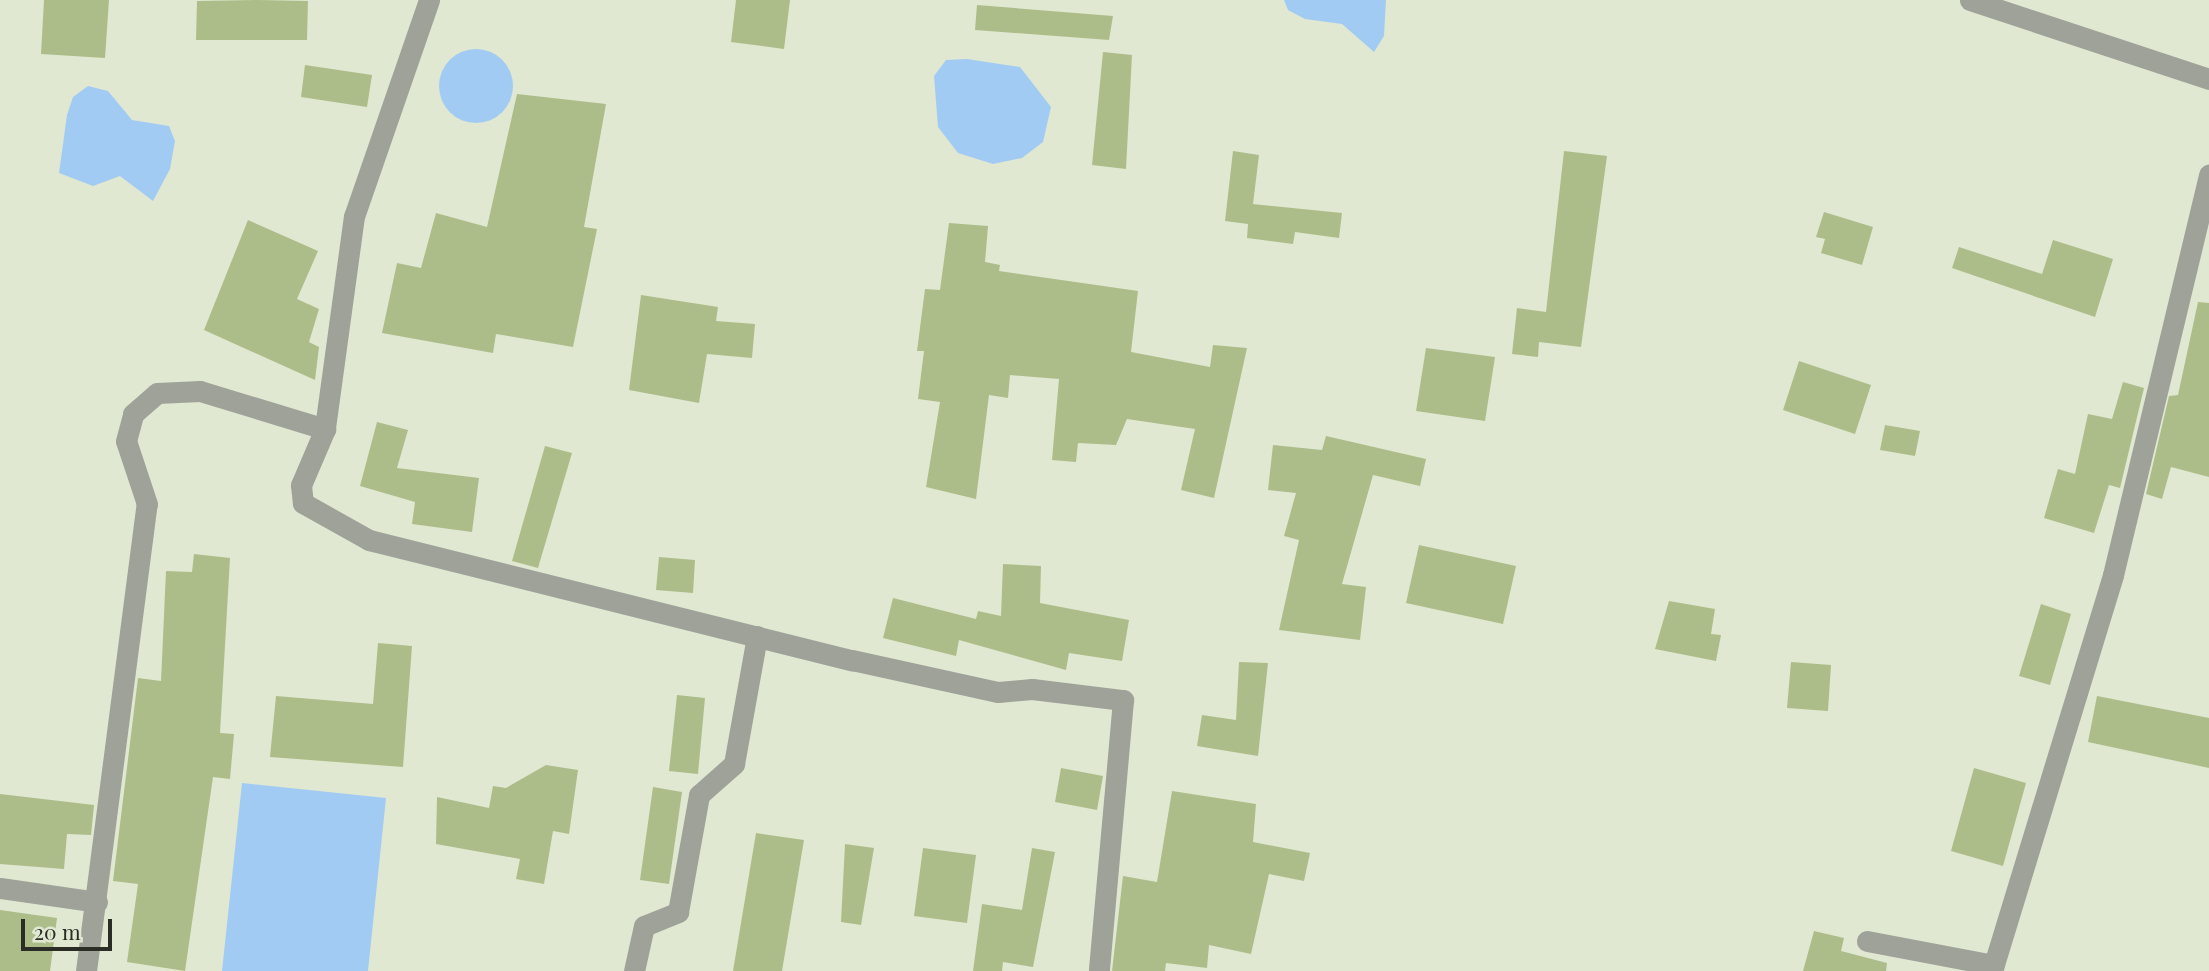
<!DOCTYPE html>
<style>
body{margin:0}
#map{position:relative;width:2209px;height:971px;overflow:hidden;background:#e0e8d1;font-family:"Playfair Display",serif}
div>[style]{position:absolute}
.water>*{inset:0;background:#a2cbf4}
.round{border-radius:50%}
.building>*{inset:0;background:#adbd89}
.street>*{height:21px;margin:-10.5px;padding:0 10.5px;transform-origin:10.5px;border-radius:10.5px;background:#9fa299}
span{translate:-50% -50%;white-space:nowrap;text-align:center;line-height:1.15;-webkit-text-stroke:7px #e0e8d1;paint-order:stroke}
.scale{position:absolute;left:21px;top:919px;width:91px;height:32px;box-sizing:border-box;border:4px solid #2a2d25;border-top:0;padding-left:9px;font-size:21px;line-height:24px;white-space:nowrap;color:#2a2d25;-webkit-text-stroke:5px #e0e8d1;paint-order:stroke}
</style>
<div id="map">
<div class="water">
<div style="clip-path:polygon(1284px 0,1386px 0,1384px 36px,1374px 52px,1342px 24px,1305px 19px,1288px 10px)"></div>
<div class="round" style="left:439px;top:49px;width:74px;height:74px"></div>
<div style="clip-path:polygon(967px 59px,1020px 67px,1051px 107px,1043px 142px,1022px 158px,993px 164px,958px 153px,938px 127px,934px 76px,946px 60px)"></div>
<div style="clip-path:polygon(88px 86px,108px 91px,132px 120px,169px 126px,175px 141px,170px 169px,153px 201px,120px 176px,93px 186px,59px 173px,67px 115px,73px 97px)"></div>
<div style="clip-path:polygon(242px 783px,386px 798px,368px 971px,222px 971px)"></div>
</div>
<div class="building">
<div style="clip-path:polygon(44px 0,109px 0,105px 58px,41px 54px)"></div>
<div style="clip-path:polygon(258px 0,308px 1px,307px 40px,196px 40px,197px 1px)"></div>
<div style="clip-path:polygon(736px 0,790px 0,784px 49px,731px 42px)"></div>
<div style="clip-path:polygon(977px 5px,1113px 16px,1109px 40px,975px 30px)"></div>
<div style="clip-path:polygon(1103px 52px,1132px 55px,1126px 169px,1092px 165px)"></div>
<div style="clip-path:polygon(305px 65px,372px 75px,367px 107px,301px 97px)"></div>
<div style="clip-path:polygon(517px 94px,606px 104px,584px 227px,597px 229px,573px 347px,496px 334px,493px 353px,382px 333px,397px 263px,421px 268px,436px 213px,487px 227px)"></div>
<div style="clip-path:polygon(1233px 151px,1259px 155px,1253px 204px,1342px 213px,1339px 238px,1295px 232px,1293px 244px,1247px 238px,1248px 224px,1225px 221px)"></div>
<div style="clip-path:polygon(1564px 151px,1607px 156px,1581px 347px,1539px 342px,1538px 357px,1512px 354px,1517px 308px,1546px 312px)"></div>
<div style="clip-path:polygon(1824px 212px,1873px 227px,1862px 265px,1821px 253px,1825px 239px,1816px 237px)"></div>
<div style="clip-path:polygon(248px 220px,318px 251px,297px 299px,319px 309px,309px 342px,319px 347px,315px 380px,204px 330px)"></div>
<div style="clip-path:polygon(949px 223px,988px 226px,985px 262px,1000px 265px,999px 271px,1138px 291px,1131px 352px,1210px 367px,1213px 345px,1247px 348px,1214px 498px,1181px 490px,1195px 429px,1127px 419px,1116px 445px,1078px 443px,1076px 462px,1052px 460px,1059px 379px,1010px 375px,1008px 398px,989px 395px,976px 499px,926px 487px,940px 402px,918px 399px,924px 351px,917px 351px,925px 289px,940px 290px)"></div>
<div style="clip-path:polygon(2053px 240px,2113px 259px,2095px 317px,1952px 268px,1959px 247px,2042px 274px)"></div>
<div style="clip-path:polygon(641px 295px,718px 307px,716px 321px,755px 324px,752px 358px,707px 354px,699px 403px,629px 390px)"></div>
<div style="clip-path:polygon(2198px 302px,2209px 303px,2209px 477px,2171px 467px,2162px 499px,2146px 494px,2169px 396px,2178px 395px)"></div>
<div style="clip-path:polygon(1426px 348px,1495px 357px,1485px 421px,1416px 411px)"></div>
<div style="clip-path:polygon(1799px 361px,1871px 385px,1855px 434px,1783px 410px)"></div>
<div style="clip-path:polygon(2123px 382px,2144px 388px,2120px 488px,2109px 485px,2094px 533px,2044px 518px,2058px 469px,2075px 474px,2088px 414px,2112px 419px)"></div>
<div style="clip-path:polygon(377px 422px,408px 430px,397px 468px,479px 478px,472px 532px,412px 524px,415px 502px,360px 486px)"></div>
<div style="clip-path:polygon(1885px 425px,1920px 431px,1915px 456px,1880px 450px)"></div>
<div style="clip-path:polygon(1326px 436px,1426px 459px,1420px 486px,1373px 475px,1342px 584px,1366px 587px,1360px 640px,1279px 630px,1299px 540px,1284px 536px,1296px 493px,1268px 490px,1273px 445px,1322px 450px)"></div>
<div style="clip-path:polygon(545px 446px,572px 453px,538px 568px,512px 561px)"></div>
<div style="clip-path:polygon(1419px 545px,1516px 566px,1503px 624px,1406px 603px)"></div>
<div style="clip-path:polygon(194px 554px,230px 558px,220px 733px,234px 734px,230px 779px,213px 777px,185px 971px,127px 962px,138px 884px,113px 881px,138px 678px,161px 681px,166px 571px,192px 572px)"></div>
<div style="clip-path:polygon(659px 557px,695px 560px,693px 593px,656px 590px)"></div>
<div style="clip-path:polygon(1003px 564px,1041px 566px,1040px 603px,1129px 620px,1122px 661px,1069px 653px,1066px 670px,959px 640px,956px 656px,883px 638px,893px 598px,976px 619px,978px 611px,1001px 616px)"></div>
<div style="clip-path:polygon(1669px 601px,1715px 609px,1711px 634px,1721px 635px,1716px 661px,1655px 649px)"></div>
<div style="clip-path:polygon(2041px 604px,2071px 614px,2050px 685px,2019px 676px)"></div>
<div style="clip-path:polygon(378px 643px,412px 646px,403px 767px,270px 757px,276px 696px,373px 704px)"></div>
<div style="clip-path:polygon(1239px 662px,1268px 663px,1258px 756px,1197px 746px,1202px 715px,1236px 720px)"></div>
<div style="clip-path:polygon(1791px 662px,1831px 665px,1828px 711px,1787px 708px)"></div>
<div style="clip-path:polygon(677px 695px,705px 698px,698px 774px,669px 771px)"></div>
<div style="clip-path:polygon(2097px 696px,2209px 718px,2209px 768px,2088px 742px)"></div>
<div style="clip-path:polygon(546px 765px,578px 770px,569px 834px,553px 831px,544px 884px,516px 879px,520px 859px,436px 844px,437px 797px,489px 808px,493px 786px,506px 788px)"></div>
<div style="clip-path:polygon(1061px 768px,1103px 776px,1097px 810px,1055px 802px)"></div>
<div style="clip-path:polygon(1974px 768px,2026px 783px,2003px 866px,1951px 851px)"></div>
<div style="clip-path:polygon(653px 787px,682px 792px,669px 884px,640px 880px)"></div>
<div style="clip-path:polygon(1172px 791px,1256px 804px,1253px 842px,1310px 853px,1304px 881px,1269px 874px,1251px 954px,1209px 945px,1207px 968px,1166px 963px,1165px 971px,1112px 971px,1123px 876px,1157px 882px)"></div>
<div style="clip-path:polygon(0 794px,94px 805px,91px 835px,67px 834px,64px 869px,0 864px)"></div>
<div style="clip-path:polygon(756px 833px,804px 840px,782px 971px,733px 971px)"></div>
<div style="clip-path:polygon(845px 844px,874px 848px,861px 925px,841px 922px)"></div>
<div style="clip-path:polygon(923px 848px,976px 855px,967px 923px,914px 916px)"></div>
<div style="clip-path:polygon(1032px 848px,1055px 852px,1033px 967px,1003px 962px,1002px 971px,973px 971px,982px 904px,1022px 910px)"></div>
<div style="clip-path:polygon(0 910px,57px 918px,50px 971px,0 971px)"></div>
<div style="clip-path:polygon(1814px 931px,1844px 938px,1841px 951px,1887px 963px,1886px 971px,1803px 971px)"></div>
</div>
<div class="street">
<div style="left:429px;top:0;width:229px;rotate:109.1deg"></div>
<div style="left:354px;top:216px;width:215px;rotate:97.8deg"></div>
<div style="left:325px;top:429px;width:61px;rotate:113.2deg"></div>
<div style="left:301px;top:485px;width:18px;rotate:84deg"></div>
<div style="left:303px;top:503px;width:76px;rotate:29.3deg"></div>
<div style="left:369px;top:540px;width:498px;rotate:14deg"></div>
<div style="left:852px;top:660px;width:149px;rotate:12.4deg"></div>
<div style="left:998px;top:692px;width:34px;rotate:-5deg"></div>
<div style="left:1032px;top:689px;width:92px;rotate:6.9deg"></div>
<div style="left:1123px;top:700px;width:272px;rotate:95.1deg"></div>
<div style="left:1970px;top:0;width:252px;rotate:18.3deg"></div>
<div style="left:0;top:888px;width:98px;rotate:8.2deg"></div>
<div style="left:1867px;top:941px;width:129px;rotate:10.7deg"></div>
<div style="left:86px;top:971px;width:471px;rotate:-82.6deg"></div>
<div style="left:147px;top:504px;width:66px;rotate:-108.4deg"></div>
<div style="left:126px;top:441px;width:28px;rotate:-75deg"></div>
<div style="left:133px;top:414px;width:32px;rotate:-41deg"></div>
<div style="left:157px;top:393px;width:43px;rotate:-2.7deg"></div>
<div style="left:200px;top:391px;width:131px;rotate:16.9deg"></div>
<div style="left:634px;top:971px;width:46px;rotate:-77.5deg"></div>
<div style="left:644px;top:926px;width:37px;rotate:-22deg"></div>
<div style="left:678px;top:912px;width:119px;rotate:-79.8deg"></div>
<div style="left:699px;top:795px;width:47px;rotate:-41.5deg"></div>
<div style="left:734px;top:764px;width:130px;rotate:-79.8deg"></div>
<div style="left:1992px;top:971px;width:414px;rotate:-73deg"></div>
<div style="left:2113px;top:575px;width:412px;rotate:-76.5deg"></div>
</div>
<div class="scale">20 m</div>
</div>
